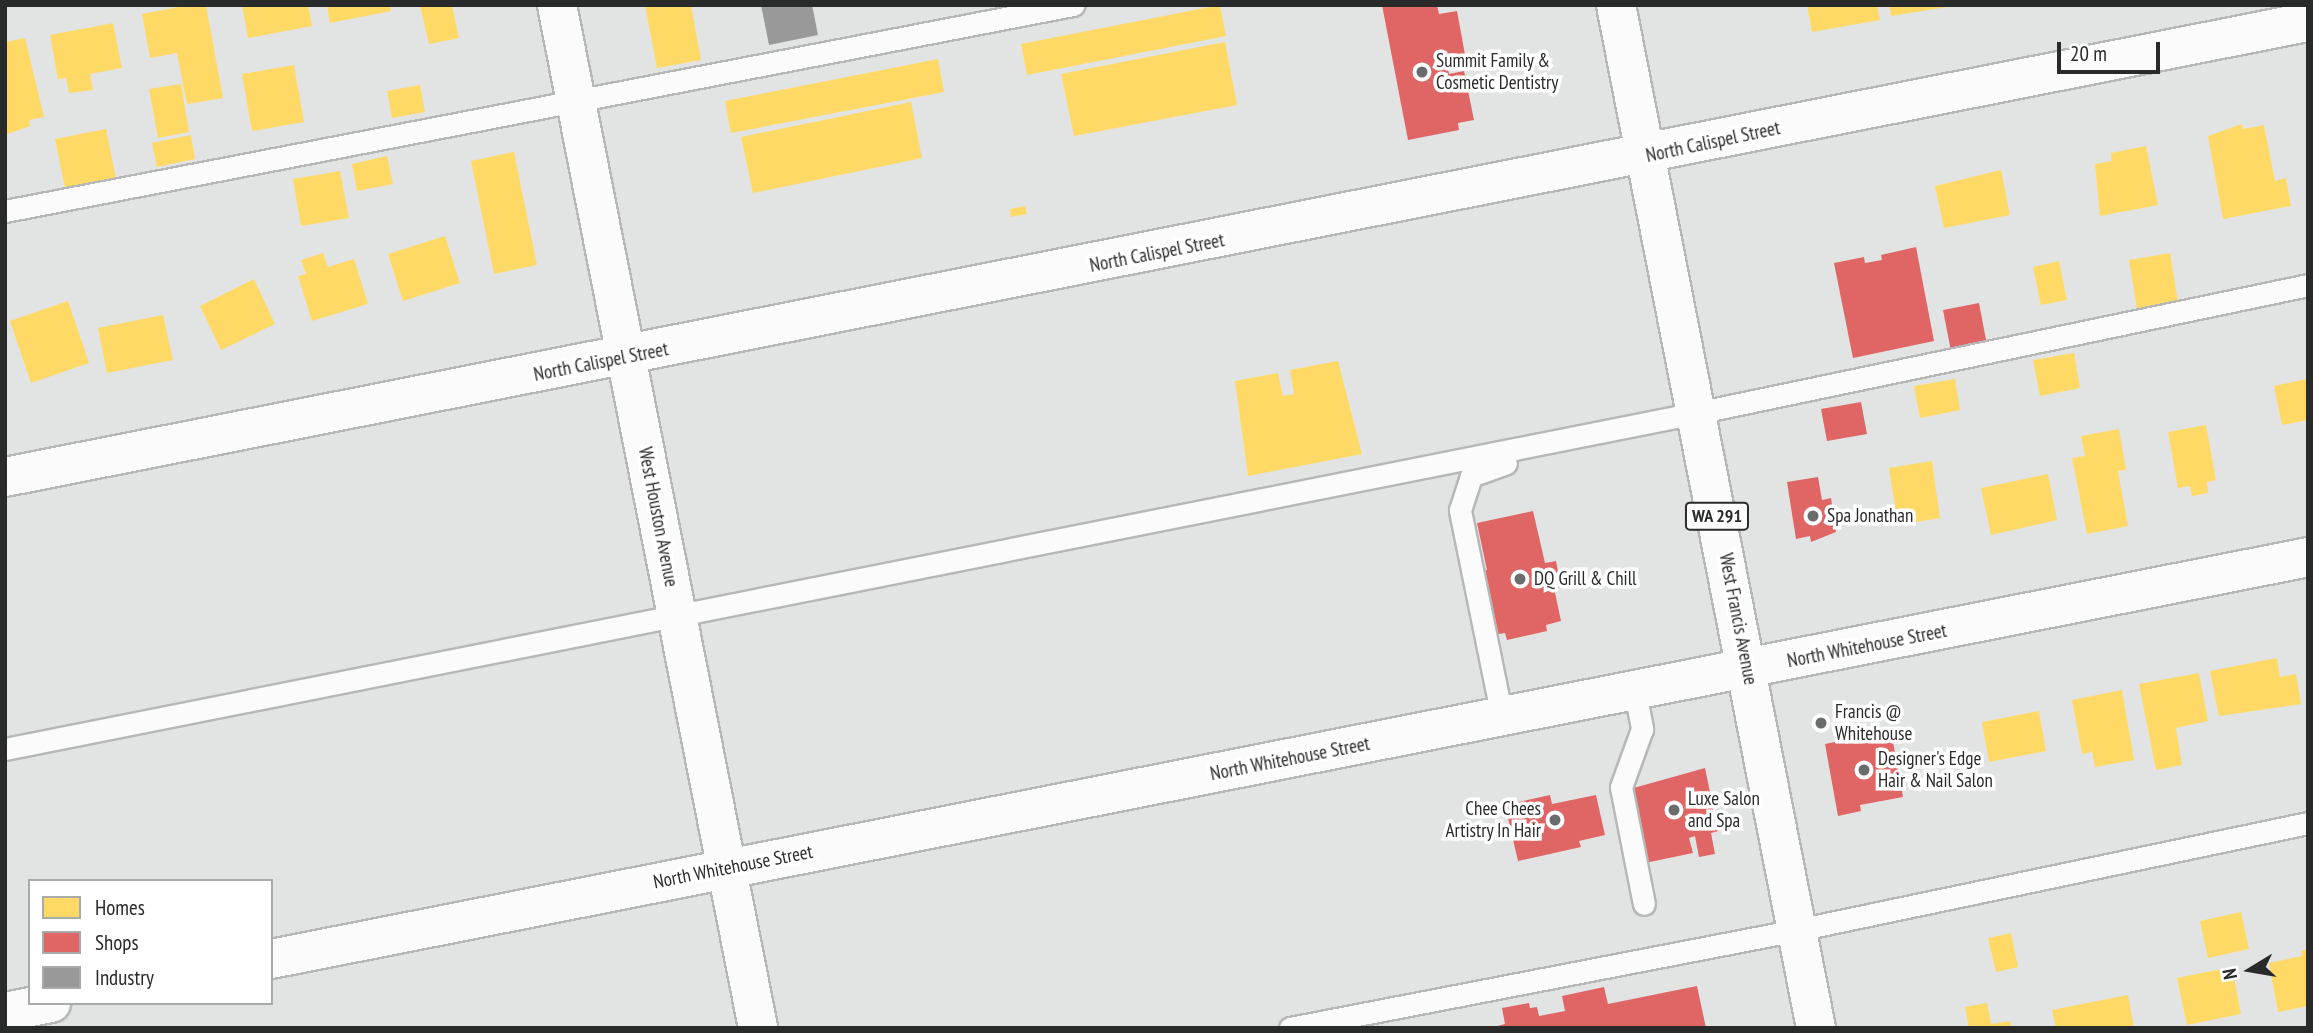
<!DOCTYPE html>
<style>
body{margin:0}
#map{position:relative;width:2313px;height:1033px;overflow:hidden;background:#e2e4e3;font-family:"PT Sans Narrow",sans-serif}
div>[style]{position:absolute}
.homes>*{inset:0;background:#ffd966}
.shops>*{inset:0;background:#e06666}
.industry>*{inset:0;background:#999}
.roads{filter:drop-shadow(2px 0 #b6b8b7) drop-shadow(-2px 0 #b6b8b7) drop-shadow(0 2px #b6b8b7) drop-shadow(0 -2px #b6b8b7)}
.lane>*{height:21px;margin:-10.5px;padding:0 10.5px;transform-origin:10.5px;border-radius:10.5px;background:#fbfbfb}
.street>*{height:38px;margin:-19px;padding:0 19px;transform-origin:19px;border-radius:19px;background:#fbfbfb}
.primary>*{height:38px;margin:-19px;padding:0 19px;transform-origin:19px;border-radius:19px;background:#fbfbfb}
.dots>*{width:19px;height:19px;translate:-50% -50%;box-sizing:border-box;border:4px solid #fff;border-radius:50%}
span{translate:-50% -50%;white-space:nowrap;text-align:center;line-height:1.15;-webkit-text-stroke:7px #fff;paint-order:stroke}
.shield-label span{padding:2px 5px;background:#fff;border:2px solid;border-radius:5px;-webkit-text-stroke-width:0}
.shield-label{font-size:18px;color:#292a2a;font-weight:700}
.poi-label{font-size:19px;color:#292a2a}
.left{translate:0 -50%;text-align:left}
.right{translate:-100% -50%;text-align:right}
.street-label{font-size:19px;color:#292a2a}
.frame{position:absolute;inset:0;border:7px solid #292a2a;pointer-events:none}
.legend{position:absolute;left:28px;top:879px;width:245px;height:126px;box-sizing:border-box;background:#fff;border:2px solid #a9aaaa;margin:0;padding:9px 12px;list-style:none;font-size:21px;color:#292a2a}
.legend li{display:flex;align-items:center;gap:14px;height:35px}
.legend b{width:35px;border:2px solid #a9aaaa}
.north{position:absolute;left:2215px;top:935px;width:70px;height:70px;-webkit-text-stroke:5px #fff;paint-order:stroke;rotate:259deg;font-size:19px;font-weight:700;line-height:28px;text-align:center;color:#292a2a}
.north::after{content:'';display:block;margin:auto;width:24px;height:32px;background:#292a2a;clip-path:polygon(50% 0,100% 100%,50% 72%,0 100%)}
.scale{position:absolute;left:2057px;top:42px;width:103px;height:32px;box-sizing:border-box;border:4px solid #292a2a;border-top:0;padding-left:9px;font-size:21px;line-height:24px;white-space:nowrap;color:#292a2a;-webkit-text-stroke:5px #fff;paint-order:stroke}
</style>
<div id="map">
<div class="homes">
<div style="clip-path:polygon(189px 5px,206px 5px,223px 98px,187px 104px,177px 53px,150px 58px,142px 14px)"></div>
<div style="clip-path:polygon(242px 5px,308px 5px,312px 26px,248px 38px)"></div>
<div style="clip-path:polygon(327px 5px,390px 5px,391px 11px,330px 23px)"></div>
<div style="clip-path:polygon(420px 5px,452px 5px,459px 38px,429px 44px)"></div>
<div style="clip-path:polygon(645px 5px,691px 5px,701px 60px,657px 68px)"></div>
<div style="clip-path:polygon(1220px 5px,1226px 36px,1027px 75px,1021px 44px)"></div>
<div style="clip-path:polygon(1807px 5px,1877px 5px,1880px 20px,1812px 32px)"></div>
<div style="clip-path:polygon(1889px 5px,1947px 5px,1947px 7px,1891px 16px)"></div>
<div style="clip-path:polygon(113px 23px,122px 68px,90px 74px,93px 90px,69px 93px,66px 78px,58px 79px,50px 35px)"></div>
<div style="clip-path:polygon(25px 38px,44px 117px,29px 120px,30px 126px,5px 135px,5px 42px)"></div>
<div style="clip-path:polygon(1225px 42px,1237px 105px,1074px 136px,1061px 74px)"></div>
<div style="clip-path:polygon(938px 59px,944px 92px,731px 133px,725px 101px)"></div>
<div style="clip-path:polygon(294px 65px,304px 122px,252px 131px,242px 74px)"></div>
<div style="clip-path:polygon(181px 84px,189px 132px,158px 138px,149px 89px)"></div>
<div style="clip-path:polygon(420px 85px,425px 112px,392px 118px,387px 91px)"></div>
<div style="clip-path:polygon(911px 102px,922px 158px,753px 193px,741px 137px)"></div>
<div style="clip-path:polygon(2242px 124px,2243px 129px,2264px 125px,2275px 181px,2286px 178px,2291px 206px,2223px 219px,2208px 136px)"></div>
<div style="clip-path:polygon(106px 129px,116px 179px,65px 188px,55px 139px)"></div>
<div style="clip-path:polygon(191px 135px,195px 159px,157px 167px,152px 143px)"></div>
<div style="clip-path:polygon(2146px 146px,2158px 205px,2100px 216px,2095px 164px,2112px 161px,2111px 153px)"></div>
<div style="clip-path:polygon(514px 152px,537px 265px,494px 274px,471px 161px)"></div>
<div style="clip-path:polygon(387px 156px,393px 184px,357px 191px,352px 164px)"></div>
<div style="clip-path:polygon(2001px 170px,2010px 215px,1944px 228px,1935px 186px)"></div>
<div style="clip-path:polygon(340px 171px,349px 218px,301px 226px,293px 179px)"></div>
<div style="clip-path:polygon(1025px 206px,1027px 214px,1011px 217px,1010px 209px)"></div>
<div style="clip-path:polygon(445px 236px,460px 283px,403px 301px,388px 254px)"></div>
<div style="clip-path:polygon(323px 253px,328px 267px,354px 259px,368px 304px,312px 321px,298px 276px,306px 274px,301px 260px)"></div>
<div style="clip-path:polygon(2170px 253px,2179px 308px,2138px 314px,2129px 260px)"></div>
<div style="clip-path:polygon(2059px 261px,2067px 300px,2041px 305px,2033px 267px)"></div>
<div style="clip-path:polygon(254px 279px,275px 324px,221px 350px,200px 306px)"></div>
<div style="clip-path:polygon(68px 301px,89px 363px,31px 383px,10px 321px)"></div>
<div style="clip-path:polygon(163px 315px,173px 360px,107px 373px,98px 328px)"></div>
<div style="clip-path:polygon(2074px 353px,2080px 388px,2040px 396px,2033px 360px)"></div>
<div style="clip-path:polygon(1338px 361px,1362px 454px,1248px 476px,1235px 381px,1278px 373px,1283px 396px,1294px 394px,1290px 370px)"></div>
<div style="clip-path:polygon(1955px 379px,1960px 410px,1920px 418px,1914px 386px)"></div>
<div style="clip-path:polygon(2307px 379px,2308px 420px,2282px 425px,2274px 386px)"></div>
<div style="clip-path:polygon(2206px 425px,2216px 480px,2207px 482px,2208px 493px,2192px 496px,2190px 486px,2178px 488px,2168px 432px)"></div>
<div style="clip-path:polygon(2119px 429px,2126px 470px,2118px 471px,2128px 526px,2087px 534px,2072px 458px,2085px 456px,2081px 436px)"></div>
<div style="clip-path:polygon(1932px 461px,1940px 518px,1898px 525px,1889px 468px)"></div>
<div style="clip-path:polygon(2048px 474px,2057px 520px,1991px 535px,1981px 488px)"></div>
<div style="clip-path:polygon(2277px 658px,2280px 677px,2296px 674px,2301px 704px,2219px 716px,2210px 671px)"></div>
<div style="clip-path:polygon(2199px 673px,2208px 721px,2176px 728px,2182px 765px,2156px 770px,2139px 684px)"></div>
<div style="clip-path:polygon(2122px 690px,2134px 760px,2095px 767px,2092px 752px,2082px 754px,2072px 700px)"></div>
<div style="clip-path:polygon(2039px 711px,2046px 751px,1989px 762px,1982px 722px)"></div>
<div style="clip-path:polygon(2241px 912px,2249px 949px,2208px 958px,2200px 921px)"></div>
<div style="clip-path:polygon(2011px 933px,2018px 967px,1996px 972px,1988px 938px)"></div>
<div style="clip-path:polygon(2308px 949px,2308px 1006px,2278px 1012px,2269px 963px,2302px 956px,2301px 951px)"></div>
<div style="clip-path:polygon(2232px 967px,2241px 1014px,2187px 1025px,2177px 978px)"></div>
<div style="clip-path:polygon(2128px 995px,2134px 1028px,2056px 1028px,2052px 1010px)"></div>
<div style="clip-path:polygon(1987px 1003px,1991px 1024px,2010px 1021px,2011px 1028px,1969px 1028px,1965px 1007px)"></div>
</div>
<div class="shops">
<div style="clip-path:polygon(1382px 5px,1437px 5px,1439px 14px,1457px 11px,1466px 60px,1447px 63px,1449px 74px,1464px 71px,1474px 120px,1458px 123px,1459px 130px,1408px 140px)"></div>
<div style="clip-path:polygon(1916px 247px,1934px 341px,1853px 358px,1834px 263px,1864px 257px,1865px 263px,1882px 260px,1881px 255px)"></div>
<div style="clip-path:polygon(1979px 303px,1987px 345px,1951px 351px,1943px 310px)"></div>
<div style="clip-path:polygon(1861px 402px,1867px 434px,1827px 441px,1821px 409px)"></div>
<div style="clip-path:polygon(1818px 477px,1822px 500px,1831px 498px,1836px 532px,1811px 542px,1810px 536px,1796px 539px,1787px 482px)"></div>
<div style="clip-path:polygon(1533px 511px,1545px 563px,1556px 561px,1561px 587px,1554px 588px,1561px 621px,1546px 625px,1547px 631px,1507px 640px,1505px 633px,1493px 635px,1479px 571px,1487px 570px,1477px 523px)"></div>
<div style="clip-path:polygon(1891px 731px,1903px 797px,1860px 805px,1861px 811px,1838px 816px,1825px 744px)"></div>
<div style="clip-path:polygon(1705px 768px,1718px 831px,1711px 833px,1715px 854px,1699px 857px,1695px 836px,1689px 838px,1693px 853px,1645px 863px,1630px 789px)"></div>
<div style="clip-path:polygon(1550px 795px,1552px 804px,1596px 795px,1605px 835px,1579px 841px,1581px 847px,1518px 861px,1505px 805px)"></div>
<div style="clip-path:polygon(1697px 986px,1706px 1028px,1490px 1028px,1505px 1024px,1502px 1008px,1529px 1003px,1530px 1008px,1537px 1007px,1539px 1016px,1565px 1011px,1562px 996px,1604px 987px,1608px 1004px)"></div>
</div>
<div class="industry">
<div style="clip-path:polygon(761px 5px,812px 5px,818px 35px,769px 45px)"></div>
</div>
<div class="roads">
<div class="lane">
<div style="left:5px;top:211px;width:1088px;rotate:-10.92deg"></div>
<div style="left:1635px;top:692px;width:38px;rotate:79deg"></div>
<div style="left:1642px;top:729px;width:62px;rotate:109.9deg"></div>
<div style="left:1621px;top:787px;width:119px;rotate:78.9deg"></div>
<div style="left:1502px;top:717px;width:211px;rotate:-101.5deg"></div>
<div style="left:1460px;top:510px;width:36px;rotate:-72deg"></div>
<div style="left:1471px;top:476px;width:37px;rotate:-20deg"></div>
<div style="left:5px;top:749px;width:1724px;rotate:-11.24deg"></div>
<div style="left:1696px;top:413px;width:625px;rotate:-11.81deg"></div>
<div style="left:1290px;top:1028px;width:516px;rotate:-10.94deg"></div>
<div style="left:1797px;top:930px;width:522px;rotate:-11.83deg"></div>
</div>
<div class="street">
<div style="left:557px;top:5px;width:1043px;rotate:78.88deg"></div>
<div style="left:5px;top:477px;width:2348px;rotate:-11.18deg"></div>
<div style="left:271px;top:959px;width:2076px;rotate:-11.16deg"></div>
<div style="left:5px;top:1012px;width:47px;rotate:-11.1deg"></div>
</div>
<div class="primary">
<div style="left:1616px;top:5px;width:1042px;rotate:78.94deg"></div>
</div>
</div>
<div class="dots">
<div style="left:1422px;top:72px;background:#6a6b6b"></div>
<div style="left:1813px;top:516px;background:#6a6b6b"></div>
<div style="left:1520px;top:579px;background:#6a6b6b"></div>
<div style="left:1821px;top:723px;background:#6a6b6b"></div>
<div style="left:1864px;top:770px;background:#6a6b6b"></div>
<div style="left:1674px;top:810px;background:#6a6b6b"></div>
<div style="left:1555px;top:820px;background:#6a6b6b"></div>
</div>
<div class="shield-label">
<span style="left:1717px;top:516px">WA 291</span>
</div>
<div class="poi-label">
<span class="left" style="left:1436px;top:72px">Summit Family &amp;<br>Cosmetic Dentistry</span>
<span class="left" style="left:1827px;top:516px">Spa Jonathan</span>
<span class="left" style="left:1534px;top:579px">DQ Grill &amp; Chill</span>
<span class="left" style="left:1835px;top:723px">Francis @<br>Whitehouse</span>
<span class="left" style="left:1878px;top:770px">Designer's Edge<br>Hair &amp; Nail Salon</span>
<span class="left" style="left:1688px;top:810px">Luxe Salon<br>and Spa</span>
<span class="right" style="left:1541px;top:820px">Chee Chees<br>Artistry In Hair</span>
</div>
<div class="street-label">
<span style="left:1713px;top:142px;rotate:-12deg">North Calispel Street</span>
<span style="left:1157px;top:253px;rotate:-11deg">North Calispel Street</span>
<span style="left:601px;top:362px;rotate:-11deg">North Calispel Street</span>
<span style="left:658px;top:517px;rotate:79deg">West Houston Avenue</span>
<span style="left:1738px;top:619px;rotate:79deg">West Francis Avenue</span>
<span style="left:1867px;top:646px;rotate:-11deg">North Whitehouse Street</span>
<span style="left:1290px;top:759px;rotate:-11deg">North Whitehouse Street</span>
<span style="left:733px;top:867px;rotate:-11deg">North Whitehouse Street</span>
</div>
<div class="frame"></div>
<ul class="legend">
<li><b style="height:19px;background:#ffd966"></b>Homes</li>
<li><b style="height:19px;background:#e06666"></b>Shops</li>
<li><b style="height:19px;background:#999"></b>Industry</li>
</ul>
<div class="north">N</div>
<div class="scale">20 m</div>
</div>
